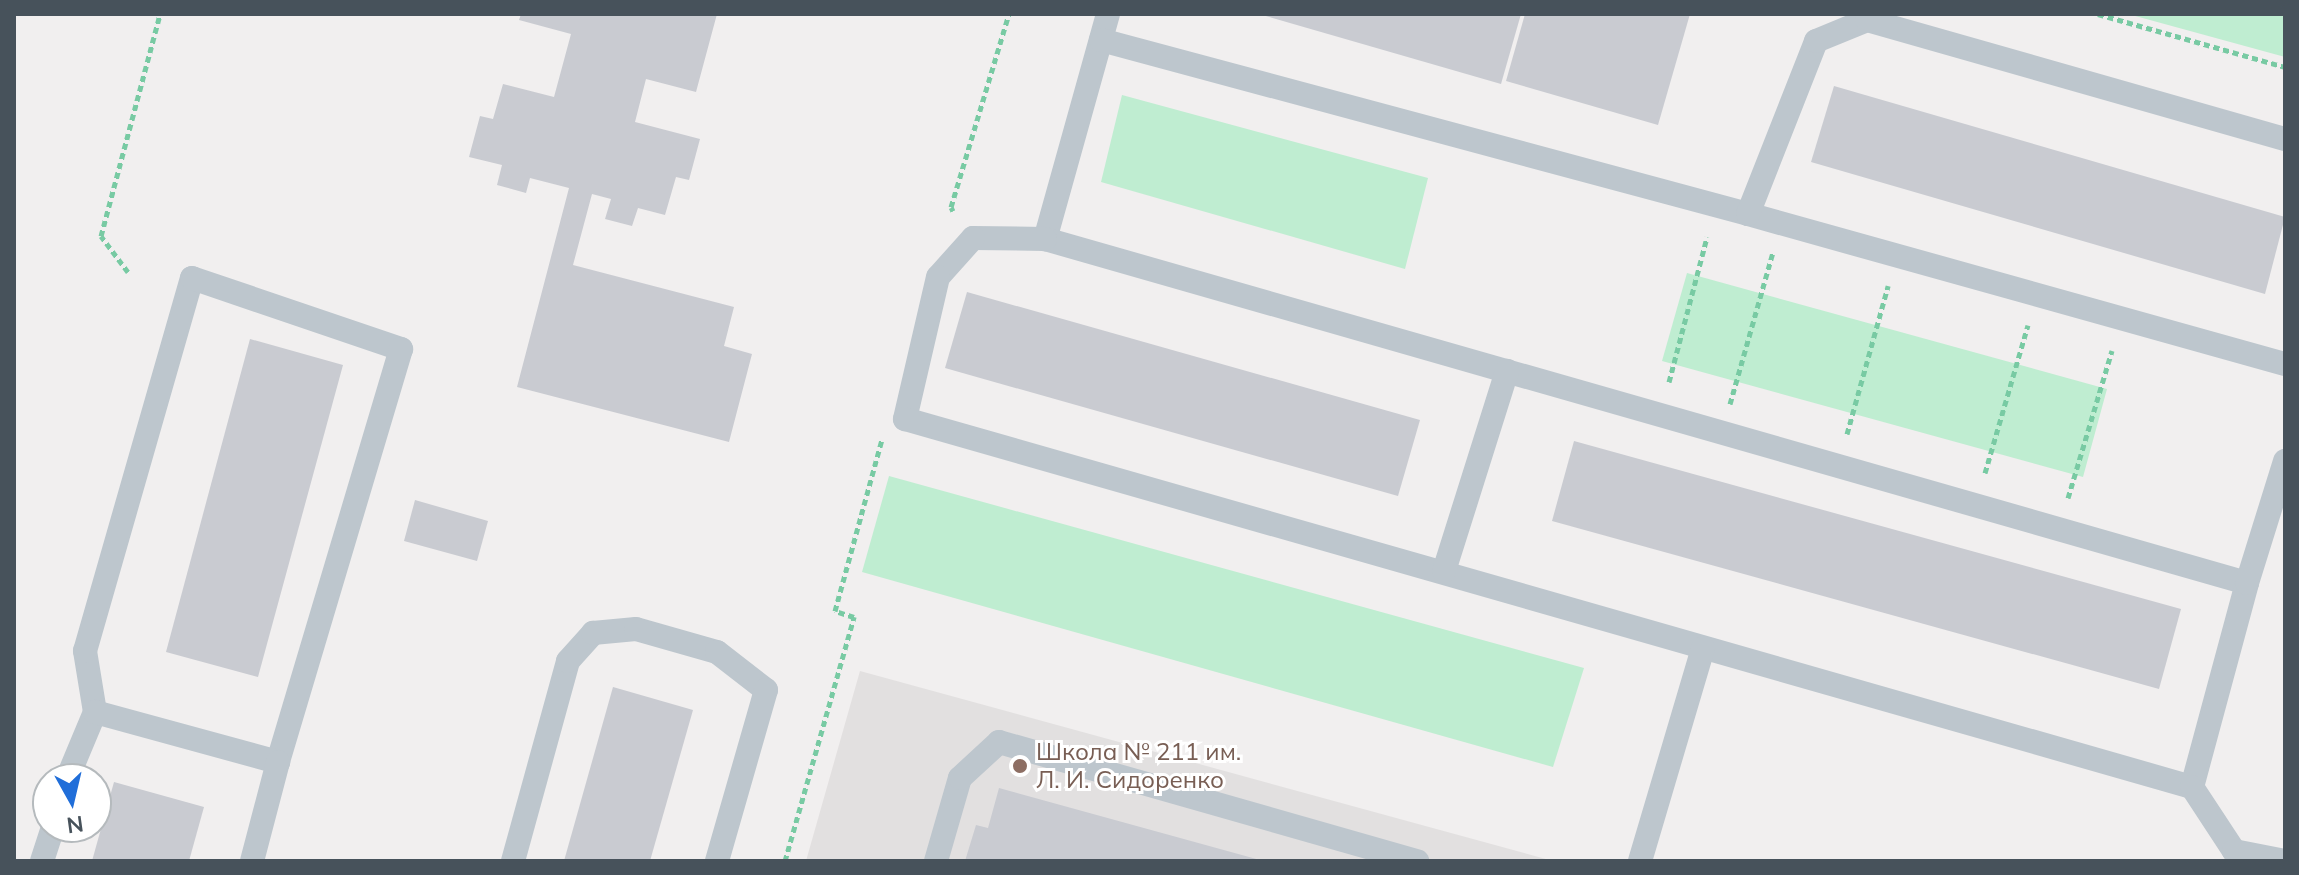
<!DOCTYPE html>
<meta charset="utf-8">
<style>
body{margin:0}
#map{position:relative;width:2299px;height:875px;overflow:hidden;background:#f1efef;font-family:Mulish,sans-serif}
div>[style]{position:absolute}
.education>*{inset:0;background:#e2e0e0}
.green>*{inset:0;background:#bfedd1}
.building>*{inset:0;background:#c9cbd1}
.path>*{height:5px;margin-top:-2.5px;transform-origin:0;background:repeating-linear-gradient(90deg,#78caa3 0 6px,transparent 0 10px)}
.lane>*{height:24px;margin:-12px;padding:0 12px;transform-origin:12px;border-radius:12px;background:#bdc6cd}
.dots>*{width:22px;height:22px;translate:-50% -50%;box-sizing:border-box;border:4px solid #fff;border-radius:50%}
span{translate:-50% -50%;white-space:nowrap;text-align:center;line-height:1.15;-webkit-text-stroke:6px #fff;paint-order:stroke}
.education-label{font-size:24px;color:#785e54}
.left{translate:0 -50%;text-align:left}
.frame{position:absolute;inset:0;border:16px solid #47525b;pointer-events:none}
.north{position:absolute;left:32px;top:763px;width:80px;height:80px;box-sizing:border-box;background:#fff;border:2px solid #b5babd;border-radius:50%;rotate:172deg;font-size:22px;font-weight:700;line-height:32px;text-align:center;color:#47525b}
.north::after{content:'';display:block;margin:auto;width:28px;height:36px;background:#206ed9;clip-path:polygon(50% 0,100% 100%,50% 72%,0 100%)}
</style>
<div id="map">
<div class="education">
<div style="clip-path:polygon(860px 671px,1553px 861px,806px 861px)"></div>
</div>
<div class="green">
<div style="clip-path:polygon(2128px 14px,2285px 14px,2285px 57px)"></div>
<div style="clip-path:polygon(1122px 95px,1428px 178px,1405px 269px,1101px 182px)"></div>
<div style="clip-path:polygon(1687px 273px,2107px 389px,2083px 477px,1662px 361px)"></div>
<div style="clip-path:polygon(889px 476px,1584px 668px,1553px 767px,862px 572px)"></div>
</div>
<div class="building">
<div style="clip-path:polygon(521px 14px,717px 14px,696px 92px,646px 79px,635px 122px,700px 139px,689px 180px,676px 177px,665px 215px,638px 208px,632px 226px,605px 219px,611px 199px,592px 194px,573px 265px,734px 307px,724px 346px,752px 354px,729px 442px,517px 387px,569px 188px,530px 178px,526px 193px,497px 185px,502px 165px,469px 157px,480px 116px,493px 119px,503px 84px,554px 97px,571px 34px,519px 20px)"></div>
<div style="clip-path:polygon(1259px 14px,1521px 14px,1501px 84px)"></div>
<div style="clip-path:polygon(1525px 14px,1690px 14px,1658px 125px,1506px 81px)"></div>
<div style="clip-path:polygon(1834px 86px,2285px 217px,2265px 294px,1811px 162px)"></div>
<div style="clip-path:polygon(967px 292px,1420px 420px,1398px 496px,945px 368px)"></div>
<div style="clip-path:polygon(250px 339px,343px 365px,258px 677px,166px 652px)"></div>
<div style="clip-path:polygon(1574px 441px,2181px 609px,2159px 689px,1552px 521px)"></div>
<div style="clip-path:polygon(415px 500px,488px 521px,477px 561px,404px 541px)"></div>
<div style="clip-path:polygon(613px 687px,693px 710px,650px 861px,564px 861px)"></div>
<div style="clip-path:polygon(114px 782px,204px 807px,189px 861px,92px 861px)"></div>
<div style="clip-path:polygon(999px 788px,1260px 860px,1260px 861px,965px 861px,976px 825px,988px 828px)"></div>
</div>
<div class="path">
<div style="left:2098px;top:14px;width:194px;rotate:15.8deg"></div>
<div style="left:953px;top:211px;width:4px;rotate:-117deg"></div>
<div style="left:951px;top:207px;width:202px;rotate:-73.3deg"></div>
<div style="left:128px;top:272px;width:45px;rotate:-126.9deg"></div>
<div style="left:101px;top:236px;width:230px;rotate:-75.1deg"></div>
<div style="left:1669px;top:382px;width:150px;rotate:-75.3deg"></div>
<div style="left:1730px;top:404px;width:158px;rotate:-74.2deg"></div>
<div style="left:1847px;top:434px;width:154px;rotate:-74.5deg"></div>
<div style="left:1985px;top:473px;width:154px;rotate:-73.8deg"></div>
<div style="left:2068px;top:498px;width:154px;rotate:-73.4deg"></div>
<div style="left:785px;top:861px;width:254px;rotate:-74.2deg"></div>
<div style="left:854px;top:617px;width:20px;rotate:-162deg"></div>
<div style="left:835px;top:611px;width:178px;rotate:-74.7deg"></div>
</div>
<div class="lane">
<div style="left:1108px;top:14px;width:234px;rotate:105.6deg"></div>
<div style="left:1045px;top:239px;width:1250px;rotate:15.97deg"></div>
<div style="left:1101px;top:40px;width:670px;rotate:15.05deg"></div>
<div style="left:1748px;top:214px;width:558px;rotate:15.61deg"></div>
<div style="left:1748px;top:214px;width:186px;rotate:-68.5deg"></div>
<div style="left:1816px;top:41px;width:55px;rotate:-22.4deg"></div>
<div style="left:1867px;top:20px;width:435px;rotate:15.9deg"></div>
<div style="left:1045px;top:239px;width:72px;rotate:-179.2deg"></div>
<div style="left:973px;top:238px;width:52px;rotate:131.9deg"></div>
<div style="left:938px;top:277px;width:146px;rotate:103.1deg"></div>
<div style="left:905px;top:419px;width:1339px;rotate:15.96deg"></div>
<div style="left:2192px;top:787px;width:211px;rotate:-74.9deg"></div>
<div style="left:2247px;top:583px;width:128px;rotate:-72.7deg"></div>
<div style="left:1444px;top:571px;width:210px;rotate:-72.5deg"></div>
<div style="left:95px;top:712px;width:62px;rotate:-99.3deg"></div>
<div style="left:85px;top:651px;width:388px;rotate:-74deg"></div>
<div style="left:192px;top:278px;width:221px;rotate:18.8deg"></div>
<div style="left:401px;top:349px;width:431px;rotate:106.6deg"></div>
<div style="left:67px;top:779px;width:73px;rotate:-67.3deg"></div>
<div style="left:95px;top:712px;width:190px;rotate:15.3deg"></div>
<div style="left:278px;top:762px;width:102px;rotate:104.7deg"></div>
<div style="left:2192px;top:787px;width:77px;rotate:56.7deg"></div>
<div style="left:2234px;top:851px;width:52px;rotate:11.1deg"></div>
<div style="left:42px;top:861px;width:36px;rotate:-72deg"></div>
<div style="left:513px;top:861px;width:207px;rotate:-74.6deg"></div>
<div style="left:568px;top:661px;width:38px;rotate:-48deg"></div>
<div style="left:593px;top:633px;width:43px;rotate:-5.3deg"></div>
<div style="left:636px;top:629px;width:84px;rotate:15.9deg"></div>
<div style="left:717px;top:652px;width:62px;rotate:37.8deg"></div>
<div style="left:766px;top:690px;width:178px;rotate:106deg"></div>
<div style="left:936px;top:861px;width:86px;rotate:-73.9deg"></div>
<div style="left:960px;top:778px;width:53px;rotate:-42.7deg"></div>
<div style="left:999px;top:742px;width:435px;rotate:15.9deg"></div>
<div style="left:1640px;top:861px;width:222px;rotate:-73.5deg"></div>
</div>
<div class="dots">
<div style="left:1020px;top:766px;background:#8d6e63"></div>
</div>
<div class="education-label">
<span class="left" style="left:1036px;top:766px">Школа № 211 им.<br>Л. И. Сидоренко</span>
</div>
<div class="frame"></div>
<div class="north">N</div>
</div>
